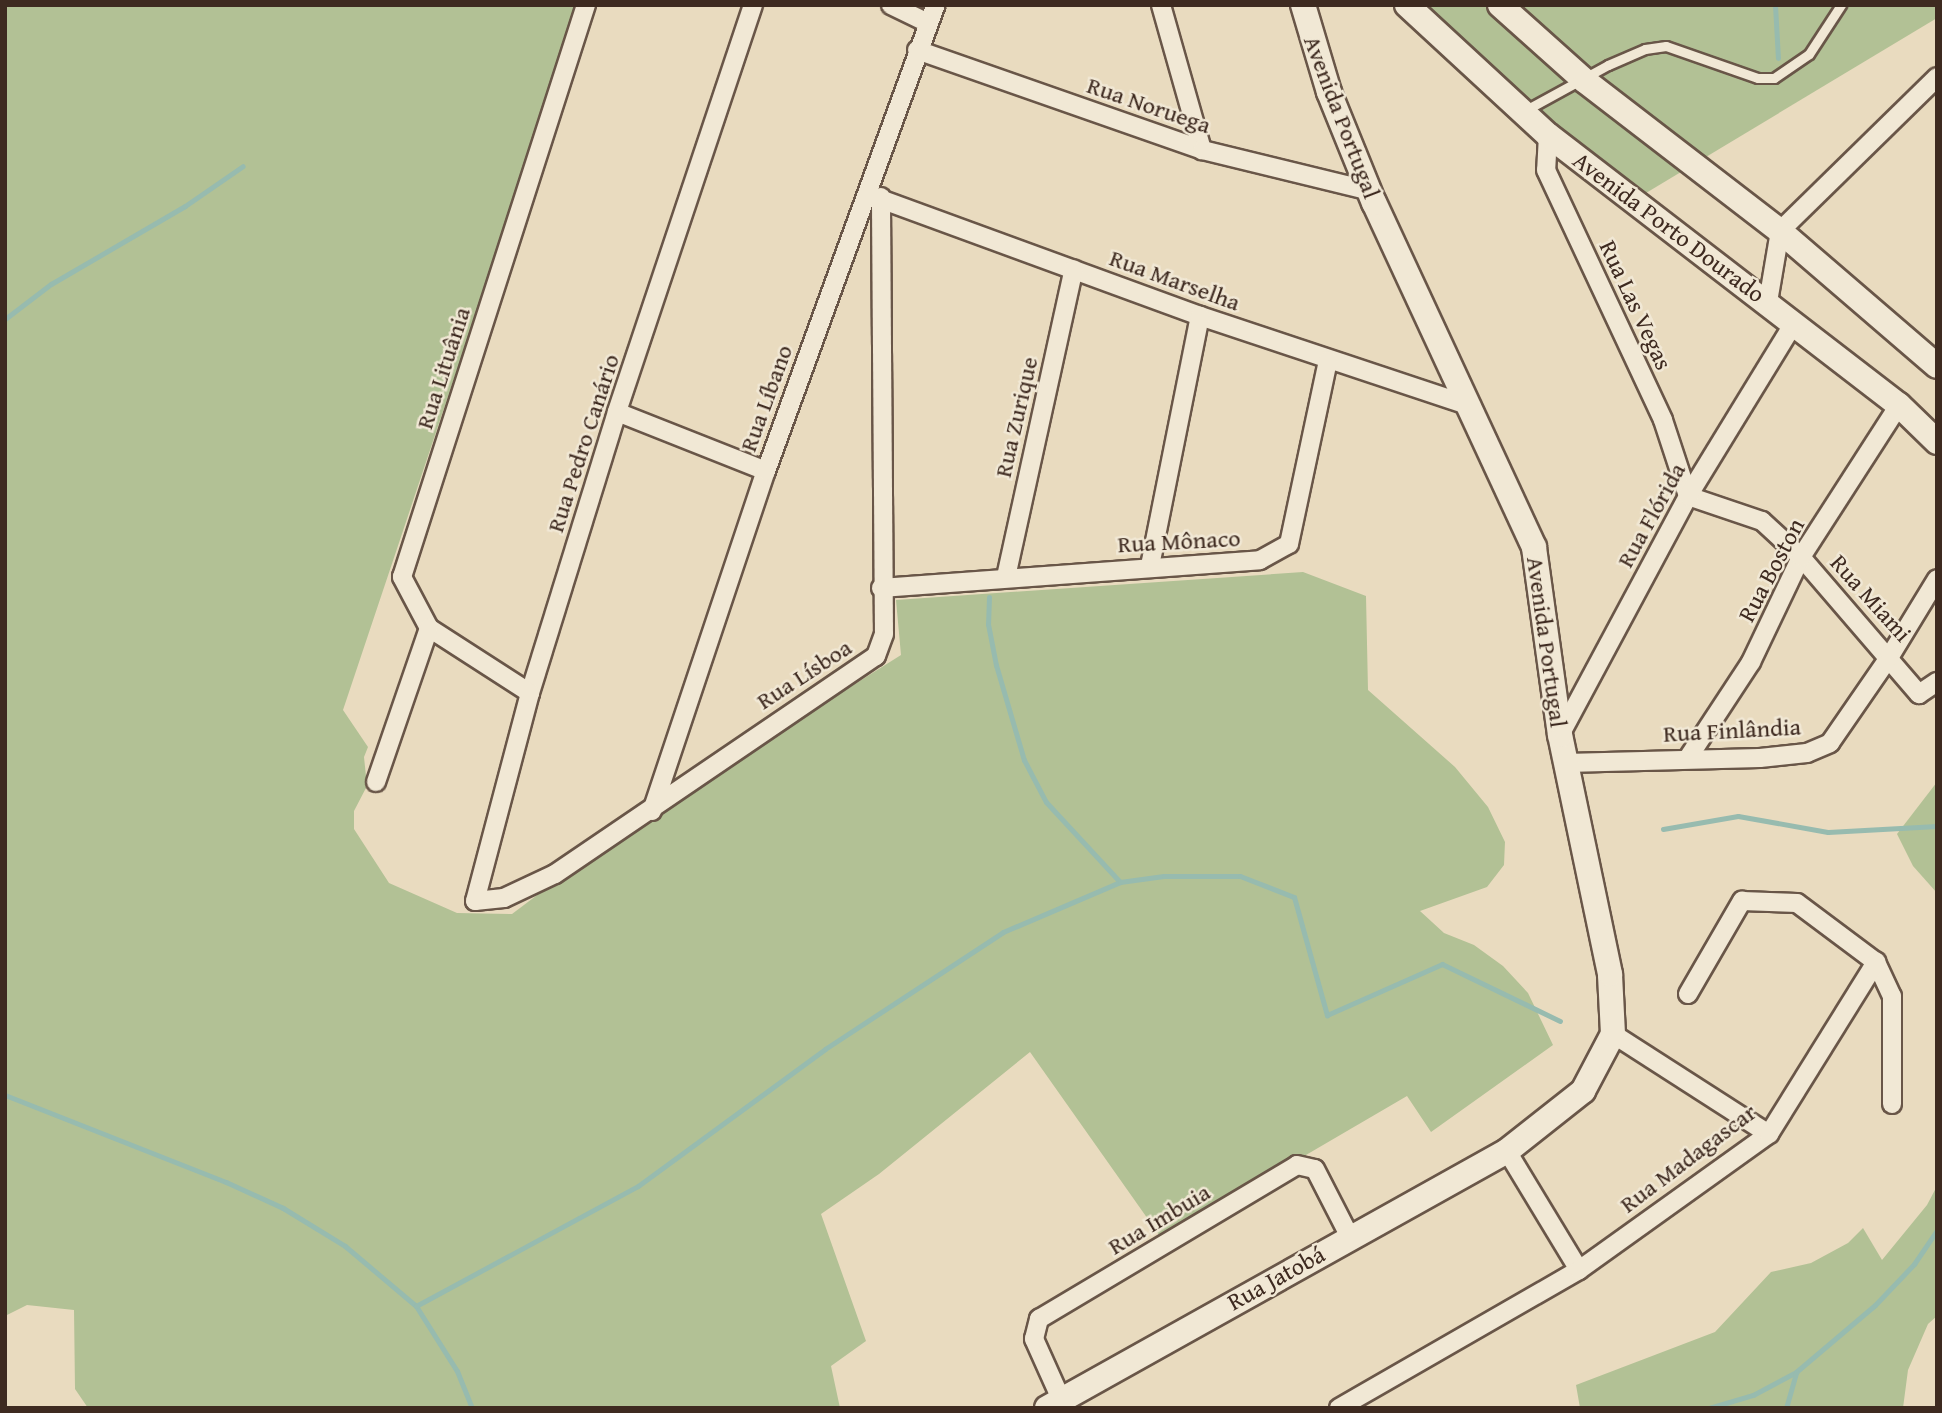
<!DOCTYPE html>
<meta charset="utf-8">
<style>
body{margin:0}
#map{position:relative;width:1942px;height:1413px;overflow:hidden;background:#e9dbbf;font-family:"Gentium Book Plus",serif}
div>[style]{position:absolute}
.green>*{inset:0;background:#b2c195}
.stream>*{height:5px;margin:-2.5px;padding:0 2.5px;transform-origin:2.5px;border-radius:2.5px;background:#97bbaf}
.roads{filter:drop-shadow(2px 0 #695648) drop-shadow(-2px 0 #695648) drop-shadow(0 2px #695648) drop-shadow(0 -2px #695648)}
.lane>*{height:9px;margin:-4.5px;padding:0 4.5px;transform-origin:4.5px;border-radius:4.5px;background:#f1e8d5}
.street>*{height:18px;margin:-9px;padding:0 9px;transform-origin:9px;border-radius:9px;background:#f1e8d5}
.secondary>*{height:24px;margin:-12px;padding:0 12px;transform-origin:12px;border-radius:12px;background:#f1e8d5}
span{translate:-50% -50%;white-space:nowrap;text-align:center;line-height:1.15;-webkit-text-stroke:5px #f1e8d5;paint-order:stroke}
.street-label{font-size:24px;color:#3e2a20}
.frame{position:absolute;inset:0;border:7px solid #3e2a20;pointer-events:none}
</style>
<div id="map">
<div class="green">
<div style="clip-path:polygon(5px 5px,579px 5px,343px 710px,368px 747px,364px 757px,367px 786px,354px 811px,354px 829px,389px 883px,457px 913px,512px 914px,629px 826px,901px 655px,896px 600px,1303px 572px,1366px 596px,1368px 690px,1455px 767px,1488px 807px,1505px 842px,1504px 865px,1487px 887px,1420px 911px,1444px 933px,1474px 945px,1503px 966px,1528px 993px,1553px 1045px,1431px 1132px,1407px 1096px,1162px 1239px,1030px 1052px,879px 1174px,821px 1214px,866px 1341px,831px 1366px,840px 1408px,88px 1408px,75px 1389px,74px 1310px,27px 1305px,5px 1316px)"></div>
<div style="clip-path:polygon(1426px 5px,1937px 5px,1937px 18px,1641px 196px,1470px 52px)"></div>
<div style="clip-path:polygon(1937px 782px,1937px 893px,1913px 866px,1897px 834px)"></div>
<div style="clip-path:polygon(1937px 1186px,1937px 1316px,1928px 1324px,1908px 1370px,1903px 1408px,1580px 1408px,1576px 1385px,1715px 1332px,1771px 1272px,1811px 1263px,1848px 1243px,1863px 1228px,1882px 1260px,1927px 1205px)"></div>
</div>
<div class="stream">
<div style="left:1775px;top:5px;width:53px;rotate:86.8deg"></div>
<div style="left:5px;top:319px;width:58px;rotate:-37.3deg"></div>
<div style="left:51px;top:284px;width:155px;rotate:-30.2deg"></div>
<div style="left:185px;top:206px;width:70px;rotate:-34.6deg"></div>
<div style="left:989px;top:597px;width:27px;rotate:92deg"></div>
<div style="left:988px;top:624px;width:42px;rotate:79deg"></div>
<div style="left:996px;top:665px;width:99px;rotate:73.6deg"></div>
<div style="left:1024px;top:760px;width:47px;rotate:62.4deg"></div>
<div style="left:1046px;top:802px;width:109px;rotate:47.2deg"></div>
<div style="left:1663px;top:829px;width:76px;rotate:-9.8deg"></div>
<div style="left:1738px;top:816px;width:91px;rotate:10.1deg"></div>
<div style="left:1828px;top:832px;width:109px;rotate:-3.2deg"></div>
<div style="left:5px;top:1095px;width:238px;rotate:21.5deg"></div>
<div style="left:226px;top:1182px;width:63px;rotate:24.5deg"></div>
<div style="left:283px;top:1208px;width:73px;rotate:31.5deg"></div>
<div style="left:345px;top:1246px;width:93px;rotate:40.2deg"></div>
<div style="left:416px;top:1306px;width:77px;rotate:57.8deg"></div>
<div style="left:457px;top:1371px;width:40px;rotate:68deg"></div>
<div style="left:416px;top:1306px;width:252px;rotate:-28.4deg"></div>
<div style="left:638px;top:1186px;width:232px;rotate:-36.2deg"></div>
<div style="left:825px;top:1049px;width:213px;rotate:-33.3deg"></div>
<div style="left:1003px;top:932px;width:127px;rotate:-23.1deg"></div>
<div style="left:1120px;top:882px;width:44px;rotate:-7.8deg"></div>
<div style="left:1164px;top:876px;width:76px"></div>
<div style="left:1240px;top:876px;width:58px;rotate:21.3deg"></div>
<div style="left:1294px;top:897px;width:123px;rotate:74.4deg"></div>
<div style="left:1327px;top:1015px;width:126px;rotate:-23.9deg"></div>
<div style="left:1442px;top:964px;width:131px;rotate:25.8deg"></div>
<div style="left:1709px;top:1408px;width:46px;rotate:-16.5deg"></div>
<div style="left:1753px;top:1395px;width:49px;rotate:-28.1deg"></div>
<div style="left:1796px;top:1372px;width:104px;rotate:-40.3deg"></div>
<div style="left:1875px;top:1305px;width:57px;rotate:-46.4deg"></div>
<div style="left:1914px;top:1264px;width:41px;rotate:-55.9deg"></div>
<div style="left:1786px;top:1408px;width:37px;rotate:-74deg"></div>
</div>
<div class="roads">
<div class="lane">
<div style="left:1524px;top:111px;width:96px;rotate:-28.7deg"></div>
<div style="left:1608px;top:65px;width:40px;rotate:-23.4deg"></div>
<div style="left:1645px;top:49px;width:21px;rotate:-8deg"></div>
<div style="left:1666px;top:46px;width:97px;rotate:19.2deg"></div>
<div style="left:1758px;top:78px;width:16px"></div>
<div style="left:1774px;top:78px;width:42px;rotate:-34.4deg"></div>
<div style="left:1809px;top:54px;width:59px;rotate:-56.9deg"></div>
</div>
<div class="street">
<div style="left:753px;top:5px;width:429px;rotate:108.5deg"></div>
<div style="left:617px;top:412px;width:294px;rotate:107.2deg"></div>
<div style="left:530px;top:693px;width:215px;rotate:104.8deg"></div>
<div style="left:475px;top:901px;width:29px;rotate:-6deg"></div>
<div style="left:504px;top:898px;width:56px;rotate:-25.2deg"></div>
<div style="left:555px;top:874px;width:388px;rotate:-34.2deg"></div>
<div style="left:876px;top:656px;width:23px;rotate:-70deg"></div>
<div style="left:884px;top:634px;width:437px;rotate:-90.4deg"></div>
<div style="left:891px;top:5px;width:41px;rotate:25.9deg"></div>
<div style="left:1161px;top:5px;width:151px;rotate:74.2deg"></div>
<div style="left:917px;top:50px;width:302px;rotate:19.3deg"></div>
<div style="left:1202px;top:150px;width:173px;rotate:13.7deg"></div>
<div style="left:1548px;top:135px;width:35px;rotate:93deg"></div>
<div style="left:1546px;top:170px;width:276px;rotate:64.9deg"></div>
<div style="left:1663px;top:420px;width:80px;rotate:71.8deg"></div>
<div style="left:1688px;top:496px;width:78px;rotate:18.7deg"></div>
<div style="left:1762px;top:521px;width:53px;rotate:42.7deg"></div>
<div style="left:1801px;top:557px;width:181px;rotate:49.3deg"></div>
<div style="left:1919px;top:694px;width:22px;rotate:-34deg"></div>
<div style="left:872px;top:196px;width:349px;rotate:20.1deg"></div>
<div style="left:1200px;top:316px;width:286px;rotate:18.4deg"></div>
<div style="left:1768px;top:302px;width:72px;rotate:-80.4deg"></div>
<div style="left:1780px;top:231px;width:220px;rotate:-44.4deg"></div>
<div style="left:617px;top:412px;width:160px;rotate:21.6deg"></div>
<div style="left:1150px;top:566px;width:255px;rotate:-78.7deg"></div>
<div style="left:1006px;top:577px;width:315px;rotate:-77.6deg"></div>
<div style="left:881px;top:588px;width:380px;rotate:-4.2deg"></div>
<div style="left:1260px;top:560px;width:33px;rotate:-29deg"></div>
<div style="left:1289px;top:544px;width:188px;rotate:-78deg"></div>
<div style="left:530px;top:693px;width:120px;rotate:-147.2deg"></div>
<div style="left:429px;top:628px;width:58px;rotate:-117.9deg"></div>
<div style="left:402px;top:577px;width:601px;rotate:-72.17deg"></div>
<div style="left:1560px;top:735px;width:271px;rotate:-61.8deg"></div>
<div style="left:1688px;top:496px;width:203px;rotate:-58.5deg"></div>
<div style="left:1688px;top:758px;width:115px;rotate:-56.7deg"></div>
<div style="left:1751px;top:662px;width:116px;rotate:-64.5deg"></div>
<div style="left:1801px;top:557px;width:181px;rotate:-57.2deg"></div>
<div style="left:1566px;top:763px;width:194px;rotate:-1.5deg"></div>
<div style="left:1760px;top:758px;width:47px;rotate:-6.1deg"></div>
<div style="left:1807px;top:753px;width:25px;rotate:-23deg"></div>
<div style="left:1830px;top:743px;width:106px;rotate:-55.4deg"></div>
<div style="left:1890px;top:656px;width:90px;rotate:-58.6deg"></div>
<div style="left:376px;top:782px;width:163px;rotate:-71deg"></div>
<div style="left:652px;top:811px;width:359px;rotate:-71.5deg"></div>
<div style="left:766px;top:471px;width:496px;rotate:-70deg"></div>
<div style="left:1688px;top:994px;width:108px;rotate:-59.9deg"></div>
<div style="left:1742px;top:901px;width:55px;rotate:2.1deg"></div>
<div style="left:1797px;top:903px;width:99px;rotate:36.8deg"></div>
<div style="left:1876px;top:962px;width:38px;rotate:65deg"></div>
<div style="left:1892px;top:996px;width:108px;rotate:90deg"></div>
<div style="left:1613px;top:1034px;width:185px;rotate:32.7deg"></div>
<div style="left:1507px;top:1151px;width:139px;rotate:58.8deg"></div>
<div style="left:1061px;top:1399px;width:66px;rotate:-114.2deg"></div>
<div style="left:1034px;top:1339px;width:21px;rotate:-76deg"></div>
<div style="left:1039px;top:1319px;width:300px;rotate:-30.8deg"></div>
<div style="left:1297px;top:1165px;width:18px;rotate:13deg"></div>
<div style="left:1315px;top:1169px;width:76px;rotate:62.8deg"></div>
<div style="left:1339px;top:1408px;width:277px;rotate:-29.9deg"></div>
<div style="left:1579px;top:1270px;width:234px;rotate:-35.6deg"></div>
<div style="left:1769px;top:1134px;width:203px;rotate:-58.1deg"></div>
</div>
<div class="secondary">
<div style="left:1407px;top:5px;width:192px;rotate:42.7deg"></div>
<div style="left:1548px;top:135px;width:443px;rotate:37.6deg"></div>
<div style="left:1899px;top:405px;width:53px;rotate:44.2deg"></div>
<div style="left:1500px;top:5px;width:114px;rotate:41.8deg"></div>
<div style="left:1585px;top:81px;width:246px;rotate:37.6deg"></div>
<div style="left:1780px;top:231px;width:207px;rotate:40.7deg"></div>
<div style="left:1047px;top:1408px;width:527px;rotate:-29.19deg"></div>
<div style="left:1507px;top:1151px;width:97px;rotate:-38.3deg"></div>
<div style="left:1583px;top:1091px;width:64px;rotate:-62.2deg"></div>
<div style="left:1613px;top:1034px;width:60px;rotate:-92.9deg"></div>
<div style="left:1610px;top:974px;width:244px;rotate:-101.8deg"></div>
<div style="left:1560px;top:735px;width:190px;rotate:-97.9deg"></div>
<div style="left:1534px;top:547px;width:379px;rotate:-114.9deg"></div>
<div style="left:1374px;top:203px;width:120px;rotate:-112.1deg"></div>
<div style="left:1329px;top:92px;width:91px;rotate:-106.6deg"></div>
</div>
</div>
<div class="street-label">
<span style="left:1149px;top:105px;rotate:19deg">Rua Noruega</span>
<span style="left:1342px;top:117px;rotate:69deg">Avenida Portugal</span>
<span style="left:1669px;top:227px;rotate:37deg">Avenida Porto Dourado</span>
<span style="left:1175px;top:280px;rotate:20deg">Rua Marselha</span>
<span style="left:1636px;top:305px;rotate:65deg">Rua Las Vegas</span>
<span style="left:443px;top:368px;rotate:-72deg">Rua Lituânia</span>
<span style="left:766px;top:398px;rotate:-70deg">Rua Líbano</span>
<span style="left:1016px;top:417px;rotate:-77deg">Rua Zurique</span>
<span style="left:583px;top:443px;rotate:-72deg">Rua Pedro Canário</span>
<span style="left:1651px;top:515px;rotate:-61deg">Rua Flórida</span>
<span style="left:1179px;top:541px;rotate:-3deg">Rua Mônaco</span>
<span style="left:1771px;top:570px;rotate:-62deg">Rua Boston</span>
<span style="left:1871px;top:598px;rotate:48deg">Rua Miami</span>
<span style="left:1547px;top:642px;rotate:82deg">Avenida Portugal</span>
<span style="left:804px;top:674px;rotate:-33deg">Rua Lísboa</span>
<span style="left:1732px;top:730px;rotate:-3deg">Rua Finlândia</span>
<span style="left:1688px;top:1158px;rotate:-37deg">Rua Madagascar</span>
<span style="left:1159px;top:1219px;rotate:-31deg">Rua Imbuia</span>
<span style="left:1276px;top:1278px;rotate:-29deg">Rua Jatobá</span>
</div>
<div class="frame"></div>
</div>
